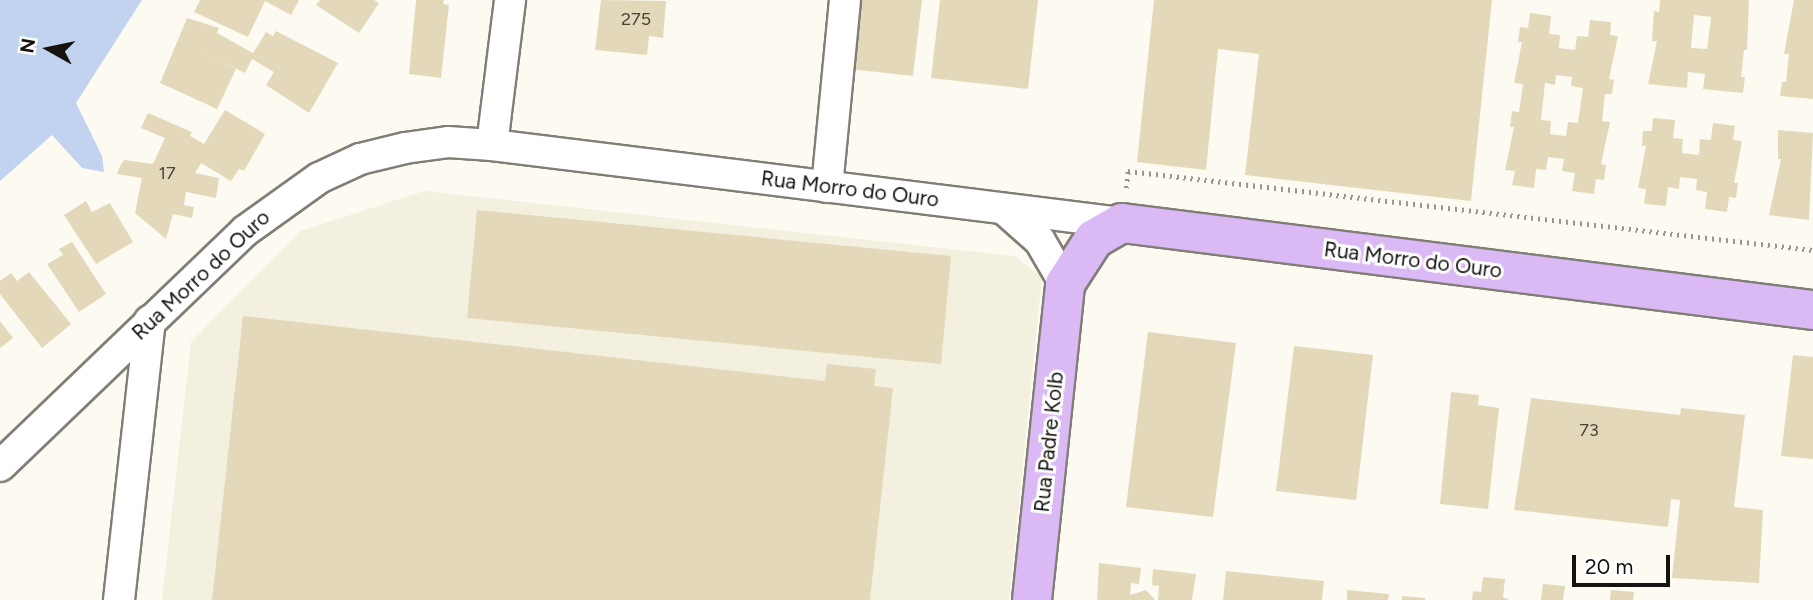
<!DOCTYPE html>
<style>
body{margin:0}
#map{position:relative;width:1813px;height:600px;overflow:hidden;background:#fdfaf1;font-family:Figtree,sans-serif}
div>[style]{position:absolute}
.built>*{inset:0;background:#f4f0df}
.water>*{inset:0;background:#c1d3ee}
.building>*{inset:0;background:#e3d9ba}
.path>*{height:4.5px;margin-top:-2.25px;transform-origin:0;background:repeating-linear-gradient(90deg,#989690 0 2px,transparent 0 7px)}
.roads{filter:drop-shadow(2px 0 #807e76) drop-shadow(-2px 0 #807e76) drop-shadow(0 2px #807e76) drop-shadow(0 -2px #807e76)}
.minor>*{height:30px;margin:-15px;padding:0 15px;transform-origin:15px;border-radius:15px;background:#fff}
.primary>*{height:38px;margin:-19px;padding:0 19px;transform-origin:19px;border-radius:19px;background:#dab9f4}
span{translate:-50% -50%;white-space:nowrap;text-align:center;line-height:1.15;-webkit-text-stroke:6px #fff;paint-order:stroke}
.number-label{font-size:18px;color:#48443a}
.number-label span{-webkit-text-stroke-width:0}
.street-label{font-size:21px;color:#141310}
.north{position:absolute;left:14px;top:14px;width:70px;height:70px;-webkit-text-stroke:5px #fff;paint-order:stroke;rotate:279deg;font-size:19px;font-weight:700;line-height:28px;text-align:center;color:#141310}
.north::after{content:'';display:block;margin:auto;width:24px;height:32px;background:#141310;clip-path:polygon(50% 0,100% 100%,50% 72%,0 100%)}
.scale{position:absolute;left:1572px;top:555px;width:98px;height:32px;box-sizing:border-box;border:4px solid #141310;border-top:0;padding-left:9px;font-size:21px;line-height:24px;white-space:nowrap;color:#141310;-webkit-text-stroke:5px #fff;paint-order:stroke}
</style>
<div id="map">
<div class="built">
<div style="clip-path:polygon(424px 191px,1015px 256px,1042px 277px,1009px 600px,162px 600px,191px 342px,301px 231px)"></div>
</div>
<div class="water">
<div style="clip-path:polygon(0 0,142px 0,76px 103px,102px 156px,104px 172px,82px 168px,52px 135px,0 181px)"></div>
</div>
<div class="building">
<div style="clip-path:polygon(200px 0,299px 0,291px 15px,265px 1px,248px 37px,194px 12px)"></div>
<div style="clip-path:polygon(320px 0,374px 0,379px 3px,359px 33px,316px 5px)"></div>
<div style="clip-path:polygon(444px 0,443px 4px,449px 5px,441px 78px,409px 74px,416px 0)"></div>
<div style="clip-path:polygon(601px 0,666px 1px,663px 38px,649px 36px,647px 55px,595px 50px)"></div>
<div style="clip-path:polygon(858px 0,922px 0,913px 76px,850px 69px)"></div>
<div style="clip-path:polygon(940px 0,1038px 0,1028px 89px,931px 78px)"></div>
<div style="clip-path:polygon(1154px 0,1492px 0,1471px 201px,1245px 175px,1259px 54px,1218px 49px,1206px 170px,1137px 162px)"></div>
<div style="clip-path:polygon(evenodd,1660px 0,1749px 0,1747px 50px,1744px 50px,1741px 77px,1745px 77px,1743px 93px,1703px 89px,1705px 74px,1688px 72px,1687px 88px,1648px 84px,1657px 41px,1652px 41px,1654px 11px,1659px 12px,1660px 0,1694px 15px,1711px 17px,1707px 49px,1691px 48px,1694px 15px)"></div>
<div style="clip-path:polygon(1794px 0,1813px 0,1813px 99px,1780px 96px,1782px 82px,1786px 82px,1789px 54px,1784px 54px)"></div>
<div style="clip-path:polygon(evenodd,1530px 13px,1551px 16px,1549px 34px,1560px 35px,1559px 48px,1575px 50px,1577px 36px,1588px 37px,1590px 20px,1611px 22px,1610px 35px,1618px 36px,1609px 79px,1614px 80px,1612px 94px,1605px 94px,1602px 121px,1610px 122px,1601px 164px,1606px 165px,1604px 180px,1596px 179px,1594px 194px,1572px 191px,1575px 173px,1562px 171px,1564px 159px,1548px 157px,1546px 170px,1536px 169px,1534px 188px,1512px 185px,1515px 171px,1505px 170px,1514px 127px,1510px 127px,1512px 111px,1519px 112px,1523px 84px,1514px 83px,1522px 42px,1518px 42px,1520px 27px,1528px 28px,1530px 13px,1556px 75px,1572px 77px,1571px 86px,1583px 88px,1578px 123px,1568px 122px,1566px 136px,1550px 134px,1551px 121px,1541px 120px,1545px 83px,1555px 85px,1556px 75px)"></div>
<div style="clip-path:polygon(187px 18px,219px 28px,217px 33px,253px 53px,266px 32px,273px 36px,276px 31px,338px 63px,309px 113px,266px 85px,274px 72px,252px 59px,245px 73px,200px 51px,236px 69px,217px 109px,160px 83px)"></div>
<div style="clip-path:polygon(225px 110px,265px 134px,244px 171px,239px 169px,231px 181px,201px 163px,195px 173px,219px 178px,216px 198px,186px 192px,184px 205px,194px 207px,192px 218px,173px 214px,166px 239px,135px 213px,142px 178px,117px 174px,120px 166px,124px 160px,153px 164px,165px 138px,141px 128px,148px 113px,192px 132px,190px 136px,204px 144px)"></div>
<div style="clip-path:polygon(1653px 118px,1675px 120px,1673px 138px,1683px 139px,1682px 153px,1699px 155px,1700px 139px,1711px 140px,1713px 123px,1735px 126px,1733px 140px,1742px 141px,1734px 183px,1738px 183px,1736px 198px,1729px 197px,1727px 212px,1705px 209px,1707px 192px,1696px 190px,1697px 179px,1680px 177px,1679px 189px,1668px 187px,1666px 206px,1644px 204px,1646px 189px,1638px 188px,1646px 146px,1642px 146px,1643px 131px,1652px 131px)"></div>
<div style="clip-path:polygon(1778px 130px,1813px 133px,1809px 220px,1769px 215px,1781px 159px,1778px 159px)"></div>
<div style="clip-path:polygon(86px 201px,92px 212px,110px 203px,133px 242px,96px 264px,64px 215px)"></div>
<div style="clip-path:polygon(477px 210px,951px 256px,941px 364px,467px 318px)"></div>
<div style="clip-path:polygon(72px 242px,106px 294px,79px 312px,47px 264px,63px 255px,59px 249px)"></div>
<div style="clip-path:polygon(29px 272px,71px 324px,42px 348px,0 294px,0 281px,11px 273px,17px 281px)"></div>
<div style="clip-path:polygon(243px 316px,825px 381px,827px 364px,876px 369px,874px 386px,893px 388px,870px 600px,212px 600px)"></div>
<div style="clip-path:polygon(0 321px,13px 338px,0 348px)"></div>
<div style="clip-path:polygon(1148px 332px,1236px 343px,1213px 517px,1126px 507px)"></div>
<div style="clip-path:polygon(1294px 346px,1373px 355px,1356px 500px,1276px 491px)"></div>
<div style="clip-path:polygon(1793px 355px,1813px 357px,1813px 459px,1781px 456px)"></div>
<div style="clip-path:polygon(1451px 392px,1479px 395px,1478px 405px,1499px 408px,1488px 509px,1440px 504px)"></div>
<div style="clip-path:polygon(1531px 398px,1680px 415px,1681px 408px,1745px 415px,1734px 507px,1763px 510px,1759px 583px,1672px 578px,1680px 500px,1671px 499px,1668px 527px,1514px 510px)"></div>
<div style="clip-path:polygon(1099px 563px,1141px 568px,1139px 584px,1131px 583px,1130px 595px,1146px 590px,1155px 600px,1097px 600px)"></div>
<div style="clip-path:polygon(1153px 569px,1196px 574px,1192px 600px,1158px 600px,1159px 586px,1152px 585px)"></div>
<div style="clip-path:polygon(1226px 571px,1324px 581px,1322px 600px,1223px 600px)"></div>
<div style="clip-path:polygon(1483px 577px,1505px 579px,1503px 597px,1510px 600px,1472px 600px,1473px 591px,1481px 592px)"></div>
<div style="clip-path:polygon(1543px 584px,1565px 586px,1563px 600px,1541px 600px)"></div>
<div style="clip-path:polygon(1347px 590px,1389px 594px,1388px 600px,1347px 600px)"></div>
<div style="clip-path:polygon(1611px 590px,1634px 592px,1633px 600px,1610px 600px)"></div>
<div style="clip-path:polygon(1402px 596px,1425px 598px,1425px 600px,1402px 600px)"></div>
</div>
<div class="path">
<div style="left:1126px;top:188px;width:17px;rotate:-83deg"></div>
<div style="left:1128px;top:171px;width:690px;rotate:6.58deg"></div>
</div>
<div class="roads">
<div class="minor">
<div style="left:492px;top:145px;width:146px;rotate:-82.9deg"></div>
<div style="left:827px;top:187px;width:188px;rotate:-84.5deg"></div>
<div style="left:1004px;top:209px;width:48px;rotate:41.6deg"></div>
<div style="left:1040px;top:241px;width:50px;rotate:59.8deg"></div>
<div style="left:0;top:466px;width:339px;rotate:-43.8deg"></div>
<div style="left:245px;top:231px;width:91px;rotate:-35.6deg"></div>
<div style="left:319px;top:178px;width:45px;rotate:-24.9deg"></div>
<div style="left:360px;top:159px;width:46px;rotate:-13.7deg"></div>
<div style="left:405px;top:148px;width:43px;rotate:-7.9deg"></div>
<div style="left:448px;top:142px;width:44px;rotate:3.9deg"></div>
<div style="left:492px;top:145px;width:635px;rotate:7.06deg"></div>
<div style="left:119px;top:600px;width:281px;rotate:-83.7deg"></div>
</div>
<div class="primary">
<div style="left:1032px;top:600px;width:318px;rotate:-84deg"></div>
<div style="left:1065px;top:284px;width:54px;rotate:-57.2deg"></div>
<div style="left:1094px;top:239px;width:32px;rotate:-30deg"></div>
<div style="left:1122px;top:223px;width:696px;rotate:7.18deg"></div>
</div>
</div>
<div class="number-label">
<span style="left:636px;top:19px">275</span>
<span style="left:167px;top:173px">17</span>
<span style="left:1589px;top:430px">73</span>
</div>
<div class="street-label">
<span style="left:850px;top:189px;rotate:7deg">Rua Morro do Ouro</span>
<span style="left:1413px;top:260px;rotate:7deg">Rua Morro do Ouro</span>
<span style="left:201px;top:275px;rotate:-43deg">Rua Morro do Ouro</span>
<span style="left:1049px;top:442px;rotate:-84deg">Rua Padre Kolb</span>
</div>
<div class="north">N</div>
<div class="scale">20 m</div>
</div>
